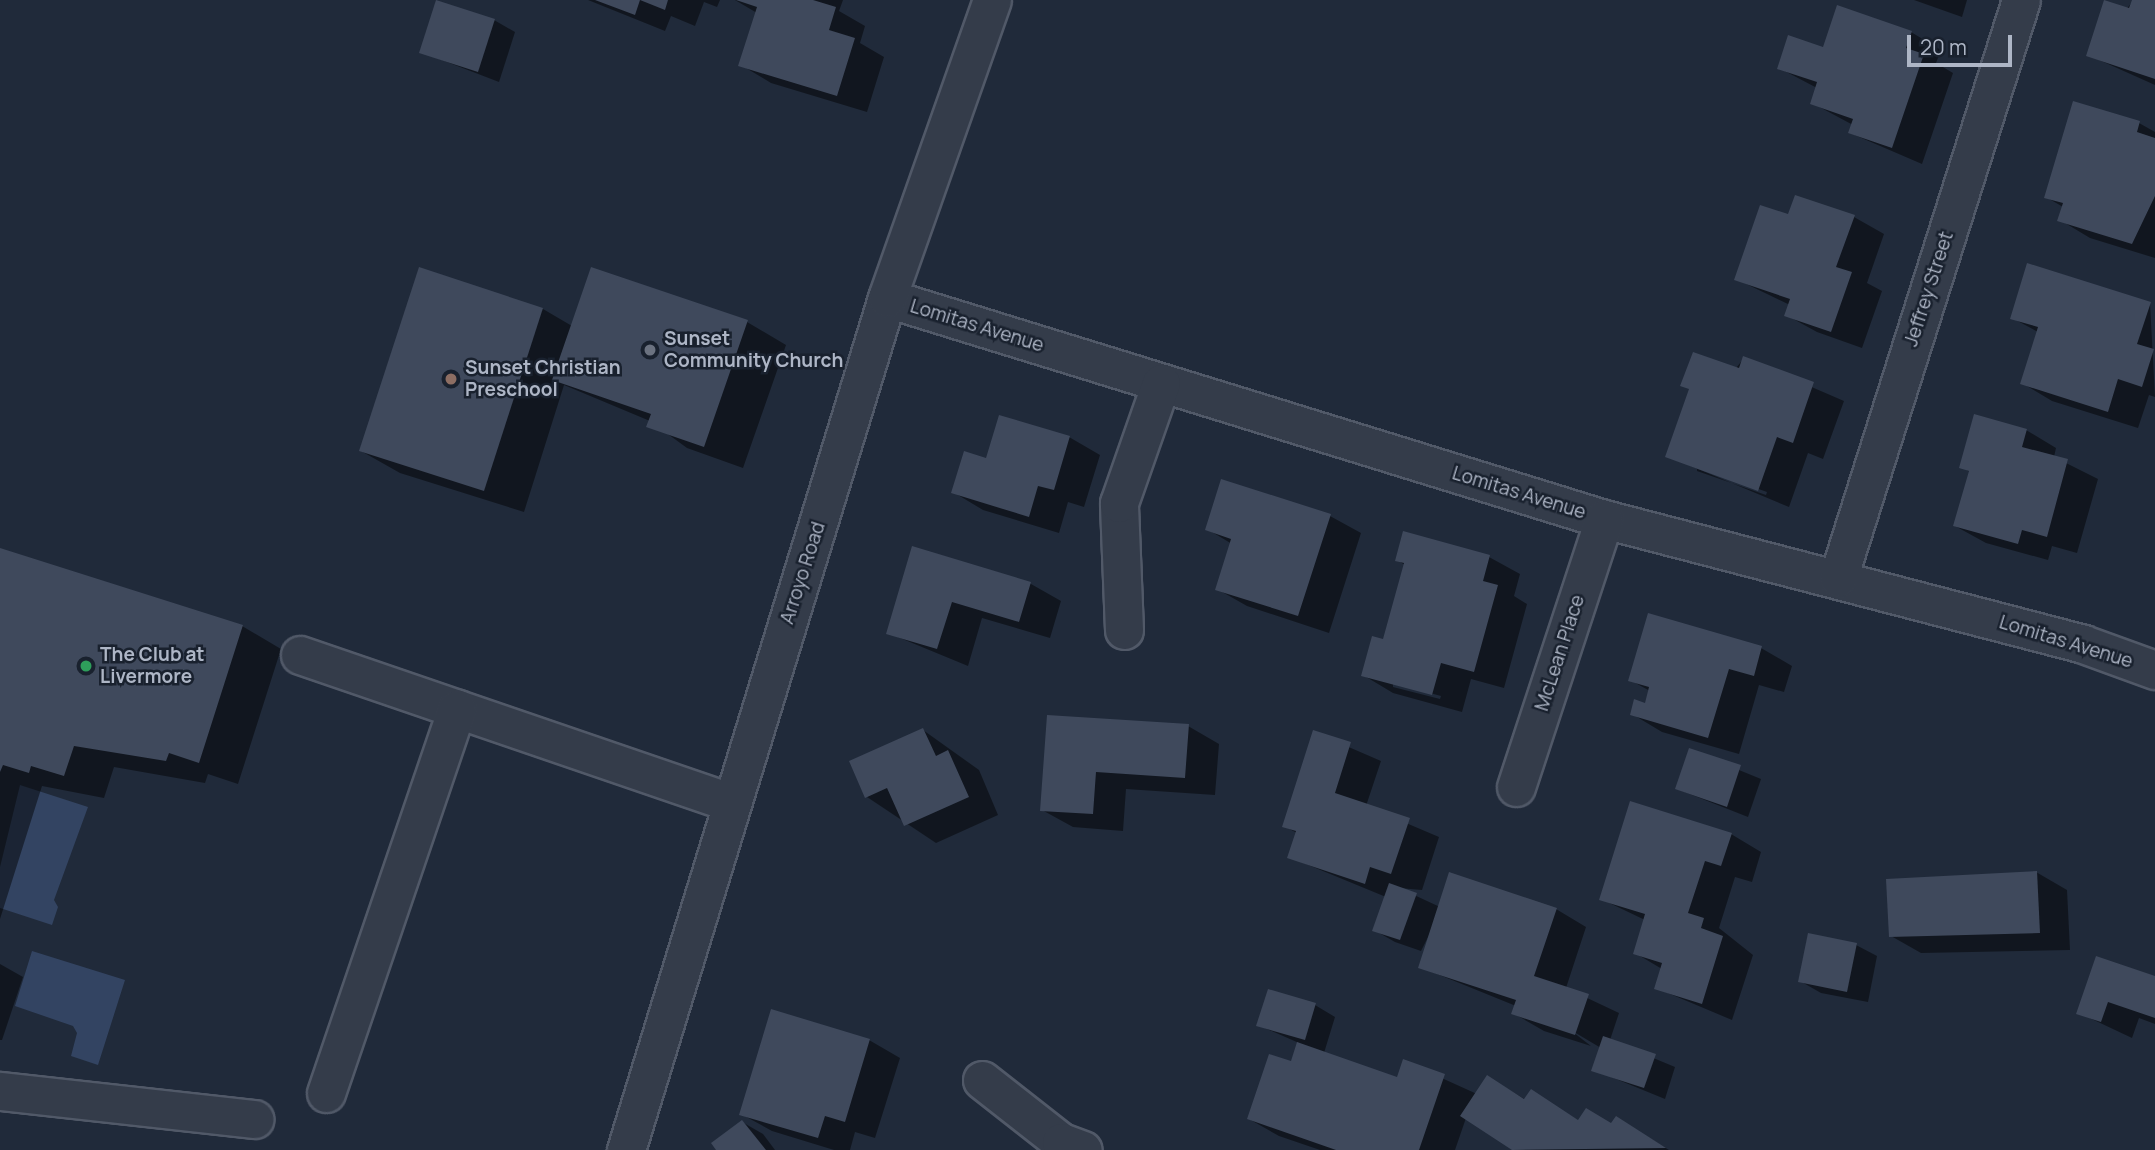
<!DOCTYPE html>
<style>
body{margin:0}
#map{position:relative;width:2155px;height:1150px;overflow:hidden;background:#202a3a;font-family:Manrope,sans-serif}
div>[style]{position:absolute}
.water>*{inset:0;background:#334462}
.shadow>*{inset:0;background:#0007}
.building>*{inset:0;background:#3f495c}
.roads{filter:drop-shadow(2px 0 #515968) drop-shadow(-2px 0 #515968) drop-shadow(0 2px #515968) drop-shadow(0 -2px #515968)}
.minor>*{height:37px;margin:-18.5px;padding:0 18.5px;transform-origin:18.5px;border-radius:18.5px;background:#343c4a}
.dots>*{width:19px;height:19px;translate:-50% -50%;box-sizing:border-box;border:4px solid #19212e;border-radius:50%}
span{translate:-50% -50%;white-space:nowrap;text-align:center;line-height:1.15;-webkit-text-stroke:5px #19212e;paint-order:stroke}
.street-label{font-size:19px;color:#aeb6c6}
.poi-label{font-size:19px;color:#aeb6c6;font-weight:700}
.left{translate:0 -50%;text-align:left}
.scale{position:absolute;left:1907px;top:35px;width:105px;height:32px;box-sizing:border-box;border:4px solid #aeb6c6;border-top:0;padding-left:9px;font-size:21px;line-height:24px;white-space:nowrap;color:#aeb6c6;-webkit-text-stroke:5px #19212e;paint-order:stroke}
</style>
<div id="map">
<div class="water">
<div style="clip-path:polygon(20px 785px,88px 807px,54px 900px,58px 907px,52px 925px,0 908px,0 867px)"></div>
<div style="clip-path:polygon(32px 951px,125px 980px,98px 1065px,71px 1056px,77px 1033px,73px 1026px,15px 1006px)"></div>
</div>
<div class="shadow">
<div style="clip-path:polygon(588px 0,720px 0,717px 7px,704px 2px,695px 26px,671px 16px,665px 31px)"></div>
<div style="clip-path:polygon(735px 0,843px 0,839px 11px,865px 26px,860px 43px,884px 57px,867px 112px,771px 83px,741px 65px,757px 13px)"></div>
<div style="clip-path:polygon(1914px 0,1967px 0,1962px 17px)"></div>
<div style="clip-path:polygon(2134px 0,2155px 0,2155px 85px,2088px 55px)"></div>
<div style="clip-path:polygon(494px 20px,515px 32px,499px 82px,421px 52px)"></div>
<div style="clip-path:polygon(1911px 32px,1941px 50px,1936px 63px,1953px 73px,1922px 164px,1850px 133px,1853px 125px,1812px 103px,1817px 88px,1779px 68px,1824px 50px)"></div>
<div style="clip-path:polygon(2139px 123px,2155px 132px,2155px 258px,2090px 238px,2060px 220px,2063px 207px,2046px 197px)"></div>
<div style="clip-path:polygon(1789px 217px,1854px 217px,1884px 234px,1867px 283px,1882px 291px,1862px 348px,1817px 332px,1786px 315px,1790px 305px,1736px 279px)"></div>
<div style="clip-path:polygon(420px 269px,543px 309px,572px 326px,747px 322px,786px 345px,743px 468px,687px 448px,650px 421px,564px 385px,524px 512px,400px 473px,361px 451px)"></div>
<div style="clip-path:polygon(2150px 303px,2155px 397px,2149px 395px,2138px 428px,2052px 401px,2022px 383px,2038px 332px,2012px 318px)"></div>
<div style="clip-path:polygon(evenodd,1744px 358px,1844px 401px,1823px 459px,1808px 453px,1789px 507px,1667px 456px,1744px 358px,1697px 467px,1767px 492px,1766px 495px,1697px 471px,1697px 467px)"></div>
<div style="clip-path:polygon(2026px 430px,2056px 448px,2054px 457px,2098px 479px,2077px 553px,2052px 546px,2048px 560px,1986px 543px,1955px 526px,1970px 472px,1961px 467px)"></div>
<div style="clip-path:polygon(1069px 437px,1100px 455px,1084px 507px,1068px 502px,1059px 533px,983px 510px,953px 492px,987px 460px)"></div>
<div style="clip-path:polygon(1222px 481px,1330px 516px,1361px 533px,1329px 633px,1247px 606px,1217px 589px,1232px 544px,1207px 529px)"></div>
<div style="clip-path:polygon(913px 548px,1031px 584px,1061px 601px,1050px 638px,982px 618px,968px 666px,888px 633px)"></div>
<div style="clip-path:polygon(0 549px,242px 626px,281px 649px,238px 784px,208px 774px,205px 783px,114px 767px,104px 798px,42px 786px,0 919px)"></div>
<div style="clip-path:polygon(evenodd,1489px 557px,1520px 574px,1514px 596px,1527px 604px,1504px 688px,1471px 679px,1462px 712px,1393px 693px,1363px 675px,1385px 641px,1405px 565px,1397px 560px,1489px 557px,1393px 683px,1441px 696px,1440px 699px,1393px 687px,1393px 683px)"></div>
<div style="clip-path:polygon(1649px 615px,1761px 648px,1792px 666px,1784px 692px,1759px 685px,1739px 754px,1662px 732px,1632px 714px,1646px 705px,1650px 691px,1630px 680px)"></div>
<div style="clip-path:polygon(1048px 716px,1188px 726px,1219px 744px,1215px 795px,1126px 789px,1123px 831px,1073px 827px,1042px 810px)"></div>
<div style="clip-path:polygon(923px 730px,979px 770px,998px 815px,936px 843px,867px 797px)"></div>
<div style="clip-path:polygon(1314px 732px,1381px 761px,1366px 806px,1439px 837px,1422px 890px,1399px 888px,1440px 907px,1556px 909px,1586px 927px,1566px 988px,1619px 1013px,1610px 1040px,1675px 1067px,1665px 1099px,1594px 1070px,1601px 1048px,1569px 1029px,1591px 1046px,1544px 1031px,1513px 1013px,1516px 1006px,1420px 967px,1433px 927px,1421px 951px,1395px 942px,1374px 930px,1386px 897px,1289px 857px,1297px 833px,1284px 826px)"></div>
<div style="clip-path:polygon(1690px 750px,1761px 779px,1748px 817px,1677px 789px)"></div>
<div style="clip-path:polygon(1731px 834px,1761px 852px,1752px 882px,1735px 877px,1719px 928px,1753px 955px,1732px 1020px,1656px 988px,1662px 969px,1635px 953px,1645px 920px,1601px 899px)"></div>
<div style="clip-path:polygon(2036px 872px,2067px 890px,2070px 950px,1921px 953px,1891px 936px)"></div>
<div style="clip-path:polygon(1856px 945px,1877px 956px,1868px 1002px,1821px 993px,1800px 981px)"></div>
<div style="clip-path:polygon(0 964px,23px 977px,2px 1040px,0 1040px)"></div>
<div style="clip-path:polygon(2155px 978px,2155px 1024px,2139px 1018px,2132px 1038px,2079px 1013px)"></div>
<div style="clip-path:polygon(1315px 1005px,1335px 1017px,1324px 1053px,1398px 1079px,1404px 1061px,1477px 1094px,1488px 1077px,1526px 1100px,1531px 1091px,1579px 1121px,1646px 1136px,1669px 1150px,1515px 1150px,1466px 1118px,1455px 1150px,1320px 1150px,1279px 1136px,1249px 1119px,1292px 1063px,1299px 1043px,1258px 1025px)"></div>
<div style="clip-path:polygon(869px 1040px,900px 1058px,875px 1138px,855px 1132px,850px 1150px,834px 1150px,772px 1131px,741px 1114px)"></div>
<div style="clip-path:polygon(742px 1122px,763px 1134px,775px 1150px,718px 1150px)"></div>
</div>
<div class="building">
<div style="clip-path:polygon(436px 0,495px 19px,478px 72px,419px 53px)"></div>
<div style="clip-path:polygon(595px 0,668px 0,665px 10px,640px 0,635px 15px)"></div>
<div style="clip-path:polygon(736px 0,813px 0,836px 7px,829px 30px,855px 38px,837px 96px,738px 66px,757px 7px)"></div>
<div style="clip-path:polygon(2104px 0,2129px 8px,2132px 0,2155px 0,2155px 79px,2086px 56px)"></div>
<div style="clip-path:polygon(1837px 5px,1912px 31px,1906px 48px,1924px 54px,1892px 148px,1848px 133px,1853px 119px,1810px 104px,1817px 82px,1777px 69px,1788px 35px,1823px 47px)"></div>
<div style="clip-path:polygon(2073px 101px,2140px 121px,2137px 132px,2155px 138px,2155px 196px,2132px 244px,2057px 221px,2063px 203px,2044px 198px)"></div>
<div style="clip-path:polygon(1795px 195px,1855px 215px,1836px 267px,1852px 272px,1831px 332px,1784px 316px,1790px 299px,1734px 280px,1760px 205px,1788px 214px)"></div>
<div style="clip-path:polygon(2027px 263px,2151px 302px,2137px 344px,2154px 349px,2142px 387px,2118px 379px,2108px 412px,2020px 384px,2038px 327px,2010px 319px)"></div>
<div style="clip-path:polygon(419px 267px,543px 308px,484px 491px,359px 451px)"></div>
<div style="clip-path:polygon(591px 267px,748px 320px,704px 447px,646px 427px,651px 414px,552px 380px)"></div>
<div style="clip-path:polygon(1693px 352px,1739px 368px,1743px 356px,1814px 382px,1793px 443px,1777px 437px,1758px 491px,1665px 457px,1689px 389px,1680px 386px)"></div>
<div style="clip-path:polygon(1974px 414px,2027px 429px,2022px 447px,2068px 459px,2047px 537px,2022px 530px,2018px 544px,1953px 526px,1969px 471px,1959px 468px)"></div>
<div style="clip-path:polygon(999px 415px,1070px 436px,1054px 490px,1038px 486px,1029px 517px,951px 493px,964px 451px,986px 458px)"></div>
<div style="clip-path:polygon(1221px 479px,1331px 514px,1298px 616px,1215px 590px,1231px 539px,1205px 530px)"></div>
<div style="clip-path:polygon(1403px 531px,1490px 555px,1483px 581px,1498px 585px,1474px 672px,1441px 663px,1432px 695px,1361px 676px,1372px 636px,1383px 639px,1404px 563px,1395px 561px)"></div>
<div style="clip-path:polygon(912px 546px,1031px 582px,1019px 622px,952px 602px,937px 649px,886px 634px)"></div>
<div style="clip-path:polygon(0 548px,243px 625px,199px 763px,169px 753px,166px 761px,74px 746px,64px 776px,31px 766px,29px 773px,3px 765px,0 772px)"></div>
<div style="clip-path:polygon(1648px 613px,1762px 646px,1754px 676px,1729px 669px,1708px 738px,1630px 715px,1634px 699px,1645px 703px,1649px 687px,1628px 681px)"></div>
<div style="clip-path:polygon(1047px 715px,1189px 724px,1185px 778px,1096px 772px,1093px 814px,1040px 811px)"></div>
<div style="clip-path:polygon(923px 728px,936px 756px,948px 750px,969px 797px,904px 826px,887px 788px,865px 798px,849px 761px)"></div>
<div style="clip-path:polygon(1313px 730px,1351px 742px,1335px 793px,1410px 818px,1391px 874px,1370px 867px,1365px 884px,1287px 858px,1296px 831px,1282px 827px)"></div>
<div style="clip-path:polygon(1689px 748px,1741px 765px,1727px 807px,1675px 789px)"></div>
<div style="clip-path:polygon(1630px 801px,1732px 833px,1721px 866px,1705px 861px,1688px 913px,1704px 918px,1701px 928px,1723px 936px,1702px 1004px,1654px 989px,1662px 963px,1633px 954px,1645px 914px,1599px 900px)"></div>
<div style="clip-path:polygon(2037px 871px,2040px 933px,1889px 937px,1886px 879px)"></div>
<div style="clip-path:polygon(1449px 872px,1557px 908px,1534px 976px,1589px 994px,1575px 1035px,1511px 1014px,1516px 1000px,1418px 968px)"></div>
<div style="clip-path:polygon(1389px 883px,1417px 893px,1400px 940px,1372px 931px)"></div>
<div style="clip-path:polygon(1808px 933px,1857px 943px,1847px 992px,1798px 982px)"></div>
<div style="clip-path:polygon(2096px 956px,2155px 976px,2155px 1018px,2108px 1002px,2101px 1022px,2076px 1014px)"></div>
<div style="clip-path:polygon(1268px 989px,1316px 1003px,1305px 1040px,1256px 1026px)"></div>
<div style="clip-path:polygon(771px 1009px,870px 1039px,845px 1122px,825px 1116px,818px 1138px,739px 1115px)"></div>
<div style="clip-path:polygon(1603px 1036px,1656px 1054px,1644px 1088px,1591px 1071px)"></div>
<div style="clip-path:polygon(1297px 1042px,1397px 1077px,1403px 1059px,1445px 1074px,1419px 1150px,1336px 1150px,1247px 1119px,1269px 1054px,1291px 1061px)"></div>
<div style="clip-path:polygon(1487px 1075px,1524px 1099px,1531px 1089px,1578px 1120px,1586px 1108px,1611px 1123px,1616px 1116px,1666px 1148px,1512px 1150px,1460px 1116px)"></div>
<div style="clip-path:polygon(742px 1120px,766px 1150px,716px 1150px,711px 1143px)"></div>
</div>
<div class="roads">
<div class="minor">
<div style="left:887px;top:298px;width:750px;rotate:17.13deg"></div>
<div style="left:1604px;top:519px;width:495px;rotate:14.6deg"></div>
<div style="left:2083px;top:644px;width:77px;rotate:19.9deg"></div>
<div style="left:1838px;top:578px;width:606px;rotate:-72.43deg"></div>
<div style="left:1124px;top:630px;width:127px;rotate:-92.3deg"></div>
<div style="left:1119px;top:503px;width:127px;rotate:-70.7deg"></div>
<div style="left:300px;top:655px;width:454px;rotate:18.9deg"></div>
<div style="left:1516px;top:787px;width:282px;rotate:-71.8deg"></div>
<div style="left:982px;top:1080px;width:100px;rotate:38.1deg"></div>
<div style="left:1061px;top:1142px;width:23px;rotate:20deg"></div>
<div style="left:0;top:1091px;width:256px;rotate:6.3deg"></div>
<div style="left:326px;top:1093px;width:406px;rotate:-71.2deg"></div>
<div style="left:626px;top:1150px;width:891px;rotate:-72.97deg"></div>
<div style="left:887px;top:298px;width:316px;rotate:-70.6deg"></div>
</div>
</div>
<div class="dots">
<div style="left:650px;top:350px;background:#6b7280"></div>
<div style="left:451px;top:379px;background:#8d6e63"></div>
<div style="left:86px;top:666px;background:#2e9e5b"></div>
</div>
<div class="street-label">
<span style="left:1929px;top:289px;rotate:-72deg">Jeffrey Street</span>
<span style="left:977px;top:326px;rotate:17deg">Lomitas Avenue</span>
<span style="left:1519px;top:493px;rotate:17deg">Lomitas Avenue</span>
<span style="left:803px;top:573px;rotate:-72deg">Arroyo Road</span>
<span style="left:2066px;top:642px;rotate:17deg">Lomitas Avenue</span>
<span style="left:1560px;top:653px;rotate:-72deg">McLean Place</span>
</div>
<div class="poi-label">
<span class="left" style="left:664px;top:350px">Sunset<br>Community Church</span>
<span class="left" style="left:465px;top:379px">Sunset Christian<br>Preschool</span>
<span class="left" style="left:100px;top:666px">The Club at<br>Livermore</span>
</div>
<div class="scale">20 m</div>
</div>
